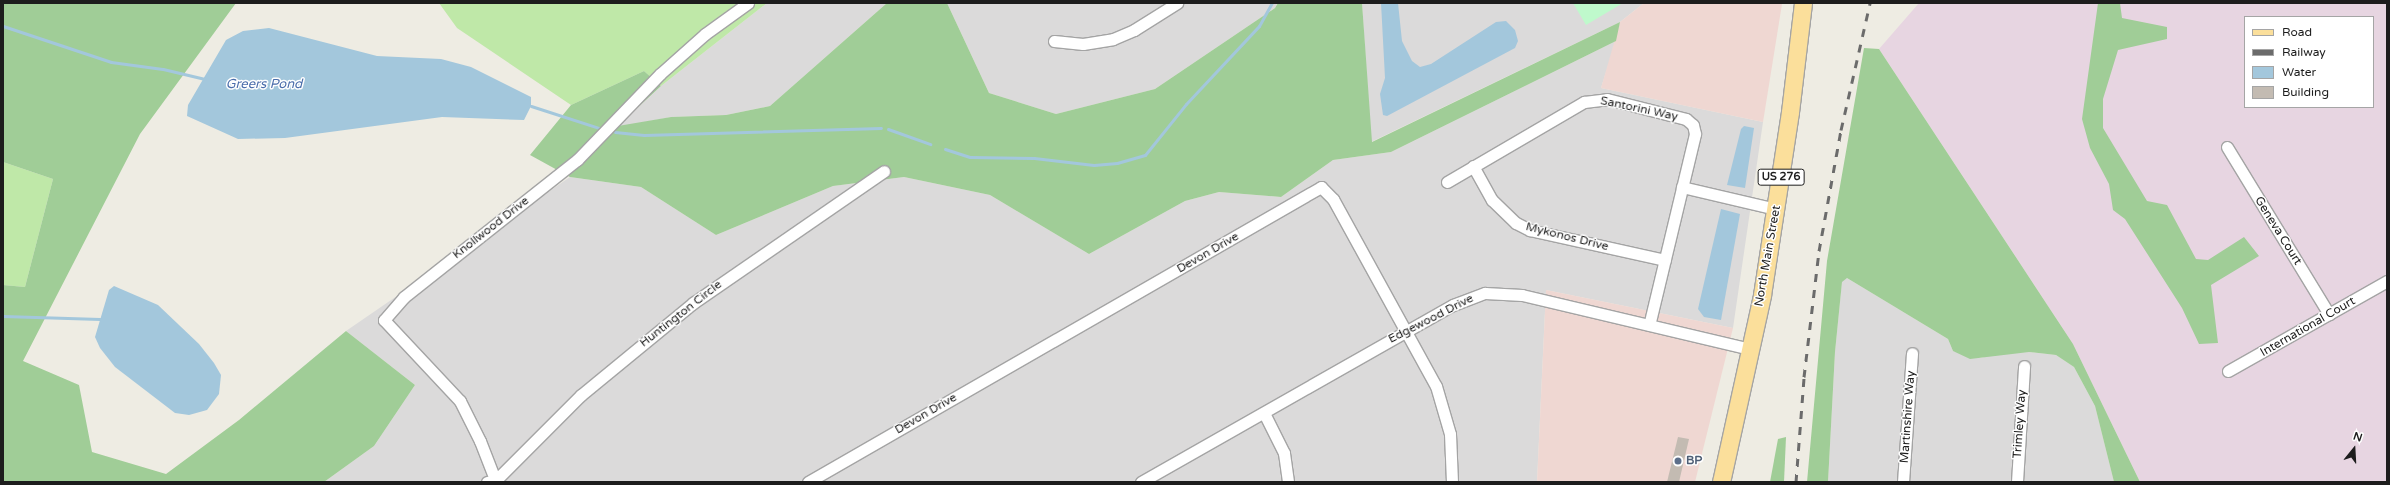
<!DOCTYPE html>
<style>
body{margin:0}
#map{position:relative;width:2390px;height:485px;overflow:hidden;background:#eeece3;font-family:"Varela Round",sans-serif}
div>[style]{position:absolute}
.residential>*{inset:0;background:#dbdada}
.commercial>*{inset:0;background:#efd7d2}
.industrial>*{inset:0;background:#e7d5e1}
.grass>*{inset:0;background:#bfe8a8}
.forest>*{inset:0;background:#a0cd97}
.park>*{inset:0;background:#bff9cc}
.water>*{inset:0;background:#a3c7dc}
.stream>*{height:3px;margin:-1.5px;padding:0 1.5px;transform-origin:1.5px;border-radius:1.5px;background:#a3c7dc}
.building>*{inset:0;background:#c3bbb2}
.roads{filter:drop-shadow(1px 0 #a4a4a4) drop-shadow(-1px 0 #a4a4a4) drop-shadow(0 1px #a4a4a4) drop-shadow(0 -1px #a4a4a4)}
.street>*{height:11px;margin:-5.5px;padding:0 5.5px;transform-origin:5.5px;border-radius:5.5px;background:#fff}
.primary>*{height:17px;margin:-8.5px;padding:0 8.5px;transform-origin:8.5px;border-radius:8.5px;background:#fbdf9b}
.rail>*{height:3px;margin-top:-1.5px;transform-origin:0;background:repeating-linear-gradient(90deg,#6b6b6b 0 8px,transparent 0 16px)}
.dots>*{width:11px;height:11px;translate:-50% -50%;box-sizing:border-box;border:2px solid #fff;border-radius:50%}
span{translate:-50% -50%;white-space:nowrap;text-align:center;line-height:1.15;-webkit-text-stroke:3px #fff;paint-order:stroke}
.shield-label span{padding:1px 3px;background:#fff;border:1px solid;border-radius:3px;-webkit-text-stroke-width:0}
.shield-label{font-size:11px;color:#1d1d1d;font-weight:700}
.street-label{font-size:12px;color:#1d1d1d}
.service-label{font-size:12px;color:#4e5e75;font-weight:700}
.left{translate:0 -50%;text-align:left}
.water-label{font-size:13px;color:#4a6dab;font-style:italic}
.frame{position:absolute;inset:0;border:4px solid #1d1d1d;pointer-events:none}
.legend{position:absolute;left:2244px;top:16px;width:130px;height:92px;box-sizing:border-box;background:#fff;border:1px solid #a5a5a5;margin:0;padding:5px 7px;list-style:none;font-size:12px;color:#1d1d1d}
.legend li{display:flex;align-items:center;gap:8px;height:20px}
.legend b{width:20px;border:1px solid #a5a5a5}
.north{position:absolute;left:2334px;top:429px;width:40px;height:40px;-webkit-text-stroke:3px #fff;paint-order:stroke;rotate:18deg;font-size:11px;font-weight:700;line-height:16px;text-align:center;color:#1d1d1d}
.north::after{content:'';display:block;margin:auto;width:14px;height:18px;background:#1d1d1d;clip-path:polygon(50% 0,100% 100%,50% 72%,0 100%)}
</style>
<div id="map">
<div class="residential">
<div style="clip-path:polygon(767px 3px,887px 3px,770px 106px,726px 115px,671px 117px,618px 127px,661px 86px)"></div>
<div style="clip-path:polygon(947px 3px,1278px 3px,1275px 8px,1155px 89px,1056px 114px,989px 93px)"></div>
<div style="clip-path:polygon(1362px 3px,1644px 3px,1620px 22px,1371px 142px)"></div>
<div style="clip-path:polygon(1616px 41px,1601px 88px,1763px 122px,1733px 328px,1546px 290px,1537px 482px,324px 482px,374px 446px,415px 385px,346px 331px,570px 177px,641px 187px,716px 235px,833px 186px,904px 177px,990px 195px,1089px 254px,1185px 201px,1219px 192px,1281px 197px,1333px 160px,1391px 152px)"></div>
<div style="clip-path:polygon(1847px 278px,1948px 339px,1953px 351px,1981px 358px,1999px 353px,2029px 352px,2056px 355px,2074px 367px,2095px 406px,2114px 482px,1828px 482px,1835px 352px,1842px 281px)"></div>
</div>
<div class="commercial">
<div style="clip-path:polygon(1644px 3px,1782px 4px,1763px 122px,1601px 88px,1620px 22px)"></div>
<div style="clip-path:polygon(1546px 290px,1733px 328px,1695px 482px,1537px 482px)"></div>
</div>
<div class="industrial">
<div style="clip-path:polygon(evenodd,1919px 3px,2387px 3px,2387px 482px,2140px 482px,2073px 344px,1879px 49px,1919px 3px,2245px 17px,2373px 17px,2373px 107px,2245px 107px,2245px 17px)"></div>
</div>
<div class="grass">
<div style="clip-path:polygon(439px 3px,767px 3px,661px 86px,644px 71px,571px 105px,457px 28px)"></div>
<div style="clip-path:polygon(3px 162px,53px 179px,25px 287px,3px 285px)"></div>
</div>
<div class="forest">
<div style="clip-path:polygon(3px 3px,236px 3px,140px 134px,23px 361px,79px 385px,92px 452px,166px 474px,239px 420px,346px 331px,415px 385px,374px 446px,324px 482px,3px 482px,3px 285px,25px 287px,53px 179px,3px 162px)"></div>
<div style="clip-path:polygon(887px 3px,947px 3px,989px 93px,1056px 114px,1155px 89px,1275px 8px,1278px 3px,1362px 3px,1372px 142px,1620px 22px,1616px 41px,1391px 152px,1333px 160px,1281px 197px,1219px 192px,1185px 201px,1089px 254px,990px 195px,904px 177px,833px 186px,716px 235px,641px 187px,570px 177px,530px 155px,571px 105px,644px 71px,661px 86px,618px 126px,671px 117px,726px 115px,770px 106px)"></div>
<div style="clip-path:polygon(2098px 3px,2120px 3px,2122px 18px,2167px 27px,2167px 39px,2118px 50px,2103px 99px,2103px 128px,2147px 201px,2167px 205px,2196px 259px,2208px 260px,2244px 237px,2259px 256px,2211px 285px,2218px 343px,2199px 344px,2182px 308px,2125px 219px,2113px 210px,2109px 184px,2090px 148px,2082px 119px)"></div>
<div style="clip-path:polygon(1864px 48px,1879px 49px,2073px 344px,2140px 482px,2114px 482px,2095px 406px,2074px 367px,2056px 355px,2029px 352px,1970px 359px,1953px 351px,1948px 339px,1847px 278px,1842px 282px,1835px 352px,1828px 482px,1807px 482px,1827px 261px)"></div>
<div style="clip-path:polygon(1786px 437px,1784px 482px,1770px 482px,1778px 439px)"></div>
</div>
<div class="park">
<div style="clip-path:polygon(1573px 3px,1623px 3px,1586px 25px)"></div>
</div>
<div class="water">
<div style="clip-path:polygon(1381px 3px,1398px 3px,1402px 41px,1412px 61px,1420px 67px,1431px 64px,1496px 22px,1506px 21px,1515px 30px,1518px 41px,1515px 48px,1387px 116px,1383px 115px,1380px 94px,1385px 78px)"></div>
<div style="clip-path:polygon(269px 28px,377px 56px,441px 59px,471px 67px,531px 97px,531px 106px,524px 120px,442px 117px,285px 138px,238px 139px,187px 116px,188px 105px,226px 40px,243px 31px)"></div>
<div style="clip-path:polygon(1744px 126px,1754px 128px,1745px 188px,1727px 185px,1741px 129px)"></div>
<div style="clip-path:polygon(1721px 209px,1740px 214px,1721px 320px,1704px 317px,1698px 309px)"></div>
<div style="clip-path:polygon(114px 286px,158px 305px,199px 344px,214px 363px,221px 375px,219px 394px,207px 410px,189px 415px,175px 413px,115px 367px,100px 348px,95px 337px,109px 290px)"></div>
</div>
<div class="stream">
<div style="left:3px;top:26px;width:114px;rotate:18.4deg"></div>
<div style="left:111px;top:62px;width:52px;rotate:7.7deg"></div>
<div style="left:163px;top:69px;width:43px;rotate:13.4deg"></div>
<div style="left:531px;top:106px;width:71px;rotate:17.9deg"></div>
<div style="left:888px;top:129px;width:45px;rotate:19.7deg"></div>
<div style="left:615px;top:132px;width:29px;rotate:6deg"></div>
<div style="left:644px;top:135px;width:237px;rotate:-1.7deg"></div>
<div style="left:945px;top:149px;width:26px;rotate:18deg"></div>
<div style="left:970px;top:157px;width:64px;rotate:0.9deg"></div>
<div style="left:1034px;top:158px;width:60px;rotate:6.7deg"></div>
<div style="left:1094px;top:165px;width:23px;rotate:-5deg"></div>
<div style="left:1117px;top:163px;width:29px;rotate:-16deg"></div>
<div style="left:1145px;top:155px;width:65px;rotate:-51.2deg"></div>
<div style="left:1186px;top:104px;width:107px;rotate:-46.9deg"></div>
<div style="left:1259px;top:26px;width:26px;rotate:-61deg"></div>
<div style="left:3px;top:316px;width:97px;rotate:1.8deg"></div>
</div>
<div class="building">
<div style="clip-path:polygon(1678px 437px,1689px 439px,1679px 482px,1667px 482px)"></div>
</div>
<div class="roads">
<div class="street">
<div style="left:1054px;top:41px;width:29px;rotate:6deg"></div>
<div style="left:1083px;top:44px;width:30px;rotate:-9deg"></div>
<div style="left:1113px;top:39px;width:23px;rotate:-23deg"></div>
<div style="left:1134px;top:30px;width:51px;rotate:-32.1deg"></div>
<div style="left:2227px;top:147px;width:196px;rotate:58.6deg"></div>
<div style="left:1473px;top:166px;width:39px;rotate:61deg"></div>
<div style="left:1492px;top:200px;width:33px;rotate:44deg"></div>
<div style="left:1516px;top:223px;width:16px;rotate:27deg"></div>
<div style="left:1530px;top:230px;width:138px;rotate:12.5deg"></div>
<div style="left:1447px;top:182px;width:159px;rotate:-30.3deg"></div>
<div style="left:1584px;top:102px;width:23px;rotate:-7deg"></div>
<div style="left:1607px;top:99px;width:81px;rotate:14.2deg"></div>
<div style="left:1686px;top:119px;width:9px;rotate:41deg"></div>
<div style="left:1693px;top:125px;width:9px;rotate:77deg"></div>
<div style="left:1695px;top:134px;width:196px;rotate:103.5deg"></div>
<div style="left:1682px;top:187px;width:97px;rotate:13.2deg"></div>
<div style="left:2228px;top:371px;width:183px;rotate:-29.5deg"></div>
<div style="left:1264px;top:413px;width:45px;rotate:63.4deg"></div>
<div style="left:1284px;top:453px;width:29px;rotate:82deg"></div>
<div style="left:487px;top:482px;width:8px;rotate:-7deg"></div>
<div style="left:495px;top:481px;width:122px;rotate:-45deg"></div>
<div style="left:581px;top:395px;width:145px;rotate:-39.4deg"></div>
<div style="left:693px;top:303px;width:232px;rotate:-34.6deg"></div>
<div style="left:496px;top:482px;width:44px;rotate:-111.3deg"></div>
<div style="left:480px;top:441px;width:45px;rotate:-116.6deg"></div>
<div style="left:460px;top:401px;width:111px;rotate:-133.2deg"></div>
<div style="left:384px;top:320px;width:30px;rotate:-49deg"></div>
<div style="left:404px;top:297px;width:221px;rotate:-38.4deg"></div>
<div style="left:577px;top:160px;width:120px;rotate:-46deg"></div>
<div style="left:660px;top:74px;width:60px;rotate:-41.6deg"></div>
<div style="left:705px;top:34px;width:53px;rotate:-35.8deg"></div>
<div style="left:808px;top:482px;width:592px;rotate:-29.9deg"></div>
<div style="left:1321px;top:187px;width:17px;rotate:45deg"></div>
<div style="left:1333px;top:199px;width:213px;rotate:61.2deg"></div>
<div style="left:1436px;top:386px;width:50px;rotate:73.7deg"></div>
<div style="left:1450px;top:434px;width:48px;rotate:87.6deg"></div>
<div style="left:1141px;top:482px;width:359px;rotate:-29.6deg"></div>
<div style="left:1453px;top:305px;width:34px;rotate:-21deg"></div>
<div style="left:1485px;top:293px;width:37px;rotate:3deg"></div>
<div style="left:1522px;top:295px;width:234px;rotate:13.3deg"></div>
<div style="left:1903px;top:482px;width:129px;rotate:-86deg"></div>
<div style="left:2017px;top:482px;width:116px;rotate:-86.5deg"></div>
</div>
<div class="primary">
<div style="left:1721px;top:482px;width:191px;rotate:-77.6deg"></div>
<div style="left:1762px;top:295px;width:185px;rotate:-81.3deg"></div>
<div style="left:1790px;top:112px;width:110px;rotate:-83.2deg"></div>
</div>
</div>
<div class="rail">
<div style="left:1796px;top:482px;width:105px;rotate:-85.6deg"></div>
<div style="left:1804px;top:377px;width:127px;rotate:-83.2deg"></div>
<div style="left:1819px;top:251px;width:123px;rotate:-79.7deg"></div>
<div style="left:1841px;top:130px;width:130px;rotate:-77.1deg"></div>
</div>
<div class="dots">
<div style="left:1678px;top:461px;background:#5c6f8a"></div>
</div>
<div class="shield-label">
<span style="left:1781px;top:177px">US 276</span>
</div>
<div class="street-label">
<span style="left:1639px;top:109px;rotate:12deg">Santorini Way</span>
<span style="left:491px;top:228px;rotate:-38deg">Knollwood Drive</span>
<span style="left:2278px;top:231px;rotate:58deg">Geneva Court</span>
<span style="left:1567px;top:237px;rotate:14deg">Mykonos Drive</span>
<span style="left:1208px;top:253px;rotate:-30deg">Devon Drive</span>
<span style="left:1768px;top:256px;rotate:-80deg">North Main Street</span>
<span style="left:681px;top:314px;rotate:-38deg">Huntington Circle</span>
<span style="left:1431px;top:319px;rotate:-27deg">Edgewood Drive</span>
<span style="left:2308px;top:327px;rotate:-30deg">International Court</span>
<span style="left:926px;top:414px;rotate:-30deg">Devon Drive</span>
<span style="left:1908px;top:417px;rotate:-86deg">Martinshire Way</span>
<span style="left:2020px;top:424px;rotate:-86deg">Trimley Way</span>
</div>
<div class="service-label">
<span class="left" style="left:1686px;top:461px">BP</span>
</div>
<div class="water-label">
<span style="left:264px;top:84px">Greers Pond</span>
</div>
<div class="frame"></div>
<ul class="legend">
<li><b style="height:5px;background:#fbdf9b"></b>Road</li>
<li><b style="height:5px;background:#6b6b6b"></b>Railway</li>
<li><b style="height:11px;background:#a3c7dc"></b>Water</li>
<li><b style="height:11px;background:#c3bbb2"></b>Building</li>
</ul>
<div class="north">N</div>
</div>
